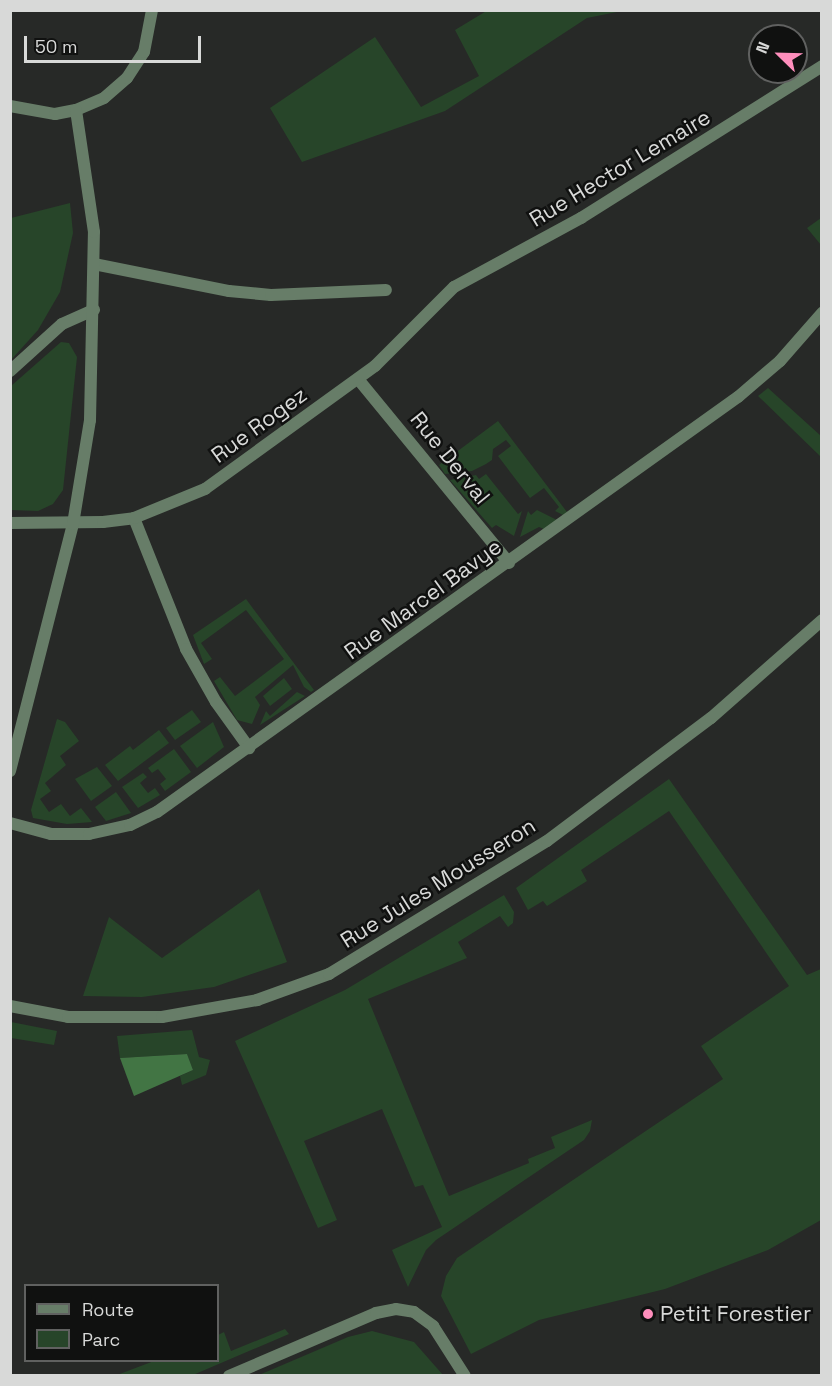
<!DOCTYPE html>
<style>
body{margin:0}
#map{position:relative;width:832px;height:1386px;overflow:hidden;background:#272927;font-family:"Space Grotesk",sans-serif}
div>[style]{position:absolute}
.green>*{inset:0;background:#274529}
.water>*{inset:0;background:#427544}
.minor>*{height:12px;margin:-6px;padding:0 6px;transform-origin:6px;border-radius:6px;background:#677d68}
.dots>*{width:16px;height:16px;translate:-50% -50%;box-sizing:border-box;border:3px solid #101110;border-radius:50%}
span{translate:-50% -50%;white-space:nowrap;text-align:center;line-height:1.15;-webkit-text-stroke:5px #101110;paint-order:stroke}
.street-label{font-size:22px;color:#d8d9d8}
.poi-label{font-size:22px;color:#d8d9d8}
.left{translate:0 -50%;text-align:left}
.frame{position:absolute;inset:0;border:12px solid #d8d9d8;pointer-events:none}
.legend{position:absolute;left:24px;top:1284px;width:195px;height:78px;box-sizing:border-box;background:#101110;border:2px solid #606160;margin:0;padding:8px 10px;list-style:none;font-size:18px;color:#d8d9d8}
.legend li{display:flex;align-items:center;gap:12px;height:30px}
.legend b{width:30px;border:2px solid #606160}
.north{position:absolute;left:748px;top:24px;width:60px;height:60px;box-sizing:border-box;background:#101110;border:2px solid #606160;border-radius:50%;rotate:293deg;font-size:16px;font-weight:700;line-height:24px;text-align:center;color:#d8d9d8}
.north::after{content:'';display:block;margin:auto;width:21px;height:27px;background:#fe8ebc;clip-path:polygon(50% 0,100% 100%,50% 72%,0 100%)}
.scale{position:absolute;left:24px;top:36px;width:177px;height:27px;box-sizing:border-box;border:3px solid #d8d9d8;border-top:0;padding-left:8px;font-size:18px;line-height:21px;white-space:nowrap;color:#d8d9d8;-webkit-text-stroke:4px #101110;paint-order:stroke}
</style>
<div id="map">
<div class="green">
<div style="clip-path:polygon(488px 10px,622px 11px,587px 18px,445px 111px,302px 162px,270px 108px,375px 37px,421px 107px,479px 76px,455px 30px)"></div>
<div style="clip-path:polygon(70px 203px,73px 233px,60px 292px,38px 330px,11px 360px,11px 218px)"></div>
<div style="clip-path:polygon(821px 218px,821px 245px,807px 228px)"></div>
<div style="clip-path:polygon(61px 342px,69px 343px,77px 357px,63px 490px,53px 504px,38px 511px,11px 510px,11px 386px)"></div>
<div style="clip-path:polygon(768px 388px,821px 436px,821px 457px,758px 396px)"></div>
<div style="clip-path:polygon(498px 421px,567px 512px,563px 515px,555px 511px,559px 507px,544px 488px,530px 498px,498px 456px,511px 446px,506px 440px,493px 449px,492px 460px,486px 464px,472px 471px,445px 474px,439px 465px)"></div>
<div style="clip-path:polygon(486px 474px,518px 514px,522px 511px,514px 536px,496px 525px,492px 528px,450px 480px,476px 475px,479px 479px)"></div>
<div style="clip-path:polygon(537px 510px,557px 520px,544px 529px,539px 527px,520px 537px,528px 511px,531px 515px)"></div>
<div style="clip-path:polygon(246px 599px,314px 690px,311px 692px,304px 687px,293px 665px,255px 697px,260px 705px,252px 724px,237px 720px,214px 681px,220px 677px,235px 696px,284px 659px,246px 610px,201px 643px,212px 659px,204px 664px,193px 635px)"></div>
<div style="clip-path:polygon(284px 678px,292px 689px,270px 706px,263px 696px)"></div>
<div style="clip-path:polygon(297px 692px,305px 696px,260px 725px,266px 711px,270px 716px)"></div>
<div style="clip-path:polygon(192px 710px,201px 722px,175px 740px,166px 728px)"></div>
<div style="clip-path:polygon(57px 719px,65px 722px,79px 741px,60px 756px,66px 765px,45px 783px,51px 791px,40px 799px,49px 812px,61px 804px,70px 816px,81px 808px,92px 822px,67px 824px,33px 818px,31px 810px)"></div>
<div style="clip-path:polygon(213px 722px,224px 747px,197px 768px,180px 746px)"></div>
<div style="clip-path:polygon(159px 730px,169px 743px,118px 781px,105px 765px,130px 746px,133px 750px)"></div>
<div style="clip-path:polygon(174px 749px,191px 772px,165px 791px,160px 784px,166px 779px,158px 769px,152px 773px,148px 768px)"></div>
<div style="clip-path:polygon(97px 767px,112px 786px,91px 801px,75px 779px)"></div>
<div style="clip-path:polygon(143px 773px,147px 777px,140px 783px,148px 793px,155px 788px,160px 795px,138px 808px,122px 787px)"></div>
<div style="clip-path:polygon(669px 779px,807px 975px,821px 969px,821px 1220px,768px 1250px,665px 1289px,539px 1320px,471px 1354px,441px 1296px,446px 1276px,457px 1258px,723px 1079px,701px 1046px,789px 986px,669px 811px,581px 870px,587px 881px,547px 906px,543px 901px,528px 910px,516px 888px)"></div>
<div style="clip-path:polygon(116px 792px,131px 813px,106px 821px,95px 807px)"></div>
<div style="clip-path:polygon(259px 889px,287px 962px,214px 987px,142px 997px,83px 996px,109px 917px,162px 958px)"></div>
<div style="clip-path:polygon(504px 895px,514px 912px,513px 923px,508px 927px,500px 916px,458px 942px,467px 958px,368px 999px,449px 1196px,529px 1163px,528px 1159px,555px 1148px,551px 1137px,592px 1120px,590px 1131px,584px 1140px,436px 1240px,426px 1250px,408px 1287px,392px 1250px,442px 1227px,423px 1185px,415px 1187px,382px 1109px,304px 1141px,337px 1220px,318px 1228px,235px 1041px,345px 990px)"></div>
<div style="clip-path:polygon(11px 1022px,57px 1031px,54px 1045px,11px 1038px)"></div>
<div style="clip-path:polygon(192px 1030px,199px 1057px,210px 1060px,206px 1075px,182px 1085px,180px 1076px,193px 1070px,187px 1054px,120px 1058px,117px 1036px)"></div>
<div style="clip-path:polygon(285px 1329px,289px 1334px,193px 1375px,117px 1375px,154px 1361px,218px 1360px,218px 1335px,224px 1332px,231px 1351px)"></div>
<div style="clip-path:polygon(372px 1331px,414px 1342px,443px 1375px,259px 1375px,348px 1337px)"></div>
</div>
<div class="water">
<div style="clip-path:polygon(187px 1054px,193px 1070px,134px 1096px,120px 1058px)"></div>
</div>
<div class="minor">
<div style="left:10px;top:106px;width:46px;rotate:10.1deg"></div>
<div style="left:55px;top:114px;width:21px;rotate:-11deg"></div>
<div style="left:76px;top:110px;width:30px;rotate:-23deg"></div>
<div style="left:104px;top:98px;width:30px;rotate:-41deg"></div>
<div style="left:127px;top:78px;width:31px;rotate:-57deg"></div>
<div style="left:144px;top:52px;width:43px;rotate:-79.2deg"></div>
<div style="left:94px;top:264px;width:138px;rotate:11.3deg"></div>
<div style="left:229px;top:291px;width:42px;rotate:5.4deg"></div>
<div style="left:271px;top:295px;width:115px;rotate:-2.5deg"></div>
<div style="left:10px;top:371px;width:70px;rotate:-42.1deg"></div>
<div style="left:62px;top:324px;width:35px;rotate:-24deg"></div>
<div style="left:358px;top:379px;width:238px;rotate:50.6deg"></div>
<div style="left:134px;top:518px;width:141px;rotate:68.3deg"></div>
<div style="left:186px;top:649px;width:61px;rotate:60.5deg"></div>
<div style="left:216px;top:702px;width:57px;rotate:54.3deg"></div>
<div style="left:10px;top:523px;width:93px;rotate:-0.6deg"></div>
<div style="left:103px;top:522px;width:31px;rotate:-7deg"></div>
<div style="left:134px;top:518px;width:77px;rotate:-22.2deg"></div>
<div style="left:205px;top:489px;width:210px;rotate:-35.9deg"></div>
<div style="left:375px;top:366px;width:112px;rotate:-45deg"></div>
<div style="left:454px;top:287px;width:145px;rotate:-28.5deg"></div>
<div style="left:581px;top:218px;width:285px;rotate:-32.2deg"></div>
<div style="left:10px;top:771px;width:255px;rotate:-75.7deg"></div>
<div style="left:73px;top:524px;width:105px;rotate:-80.7deg"></div>
<div style="left:90px;top:420px;width:188px;rotate:-88.8deg"></div>
<div style="left:94px;top:232px;width:123px;rotate:-98.4deg"></div>
<div style="left:10px;top:823px;width:42px;rotate:15deg"></div>
<div style="left:51px;top:834px;width:38px"></div>
<div style="left:89px;top:834px;width:42px;rotate:-12.4deg"></div>
<div style="left:130px;top:825px;width:30px;rotate:-26deg"></div>
<div style="left:157px;top:812px;width:714px;rotate:-35.54deg"></div>
<div style="left:738px;top:397px;width:55px;rotate:-40.6deg"></div>
<div style="left:780px;top:361px;width:64px;rotate:-48.8deg"></div>
<div style="left:10px;top:1006px;width:59px;rotate:10.7deg"></div>
<div style="left:68px;top:1017px;width:94px"></div>
<div style="left:162px;top:1017px;width:97px;rotate:-10.1deg"></div>
<div style="left:257px;top:1000px;width:77px;rotate:-19.9deg"></div>
<div style="left:329px;top:974px;width:255px;rotate:-31.4deg"></div>
<div style="left:547px;top:841px;width:205px;rotate:-36.9deg"></div>
<div style="left:711px;top:718px;width:148px;rotate:-41.4deg"></div>
<div style="left:229px;top:1376px;width:160px;rotate:-23.2deg"></div>
<div style="left:376px;top:1313px;width:20px;rotate:-11deg"></div>
<div style="left:396px;top:1309px;width:18px;rotate:9deg"></div>
<div style="left:414px;top:1312px;width:24px;rotate:36deg"></div>
<div style="left:433px;top:1326px;width:59px;rotate:57.4deg"></div>
</div>
<div class="dots">
<div style="left:648px;top:1314px;background:#fe8ebc"></div>
</div>
<div class="street-label">
<span style="left:620px;top:168px;rotate:-31deg">Rue Hector Lemaire</span>
<span style="left:259px;top:425px;rotate:-36deg">Rue Rogez</span>
<span style="left:450px;top:458px;rotate:51deg">Rue Derval</span>
<span style="left:423px;top:599px;rotate:-36deg">Rue Marcel Bavye</span>
<span style="left:438px;top:883px;rotate:-32deg">Rue Jules Mousseron</span>
</div>
<div class="poi-label">
<span class="left" style="left:660px;top:1314px">Petit Forestier</span>
</div>
<div class="frame"></div>
<ul class="legend">
<li><b style="height:8px;background:#677d68"></b>Route</li>
<li><b style="height:16px;background:#274529"></b>Parc</li>
</ul>
<div class="north">N</div>
<div class="scale">50 m</div>
</div>
